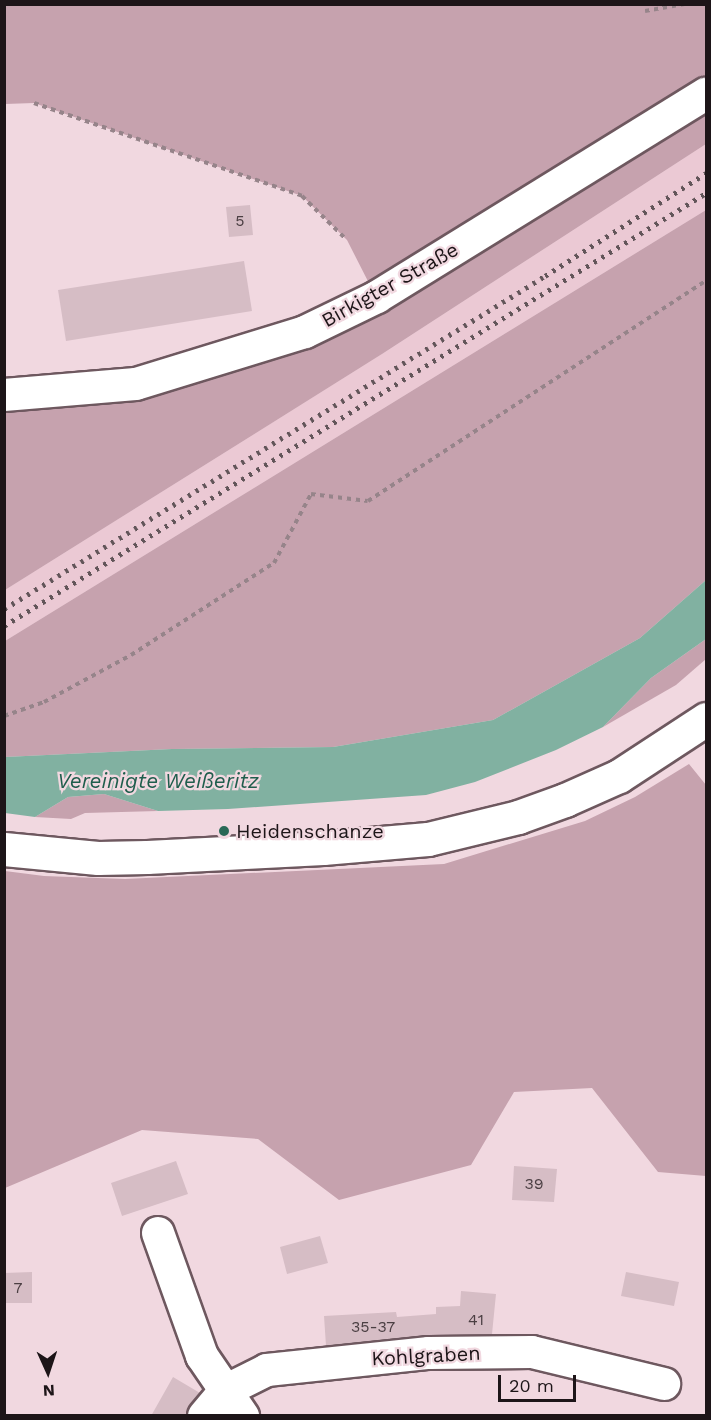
<!DOCTYPE html>
<meta charset="utf-8">
<style>
body{margin:0}
#map{position:relative;width:711px;height:1420px;overflow:hidden;background:#f1d8e0;font-family:"Work Sans",sans-serif}
div>[style]{position:absolute}
.built>*{inset:0;background:#ebc9d4}
.green>*{inset:0;background:#c6a2ae}
.water>*{inset:0;background:#81b1a1}
.building>*{inset:0;background:#d6bdc5}
.path>*{height:4px;margin-top:-2px;transform-origin:0;background:repeating-linear-gradient(90deg,#96848a 0 4.5px,transparent 0 9px)}
.roads{filter:drop-shadow(2px 0 #6e585f) drop-shadow(-2px 0 #6e585f) drop-shadow(0 2px #6e585f) drop-shadow(0 -2px #6e585f)}
.street>*{height:32px;margin:-16px;padding:0 16px;transform-origin:16px;border-radius:16px;background:#fff}
.secondary>*{height:33px;margin:-16.5px;padding:0 16.5px;transform-origin:16.5px;border-radius:16.5px;background:#fff}
.rail>*{height:4.5px;margin-top:-2.25px;transform-origin:0;background:repeating-linear-gradient(90deg,#625559 0 3px,transparent 0 9px)}
.dots>*{width:16px;height:16px;translate:-50% -50%;box-sizing:border-box;border:3px solid #f1d8e0;border-radius:50%}
span{translate:-50% -50%;white-space:nowrap;text-align:center;line-height:1.15;-webkit-text-stroke:4.5px #f1d8e0;paint-order:stroke}
.number-label{font-size:16px;color:#4b3f43}
.number-label span{-webkit-text-stroke-width:0}
.street-label{font-size:20px;color:#1d1518}
.poi-label{font-size:20px;color:#1d1518}
.left{translate:0 -50%;text-align:left}
.water-label{font-size:21px;color:#1f5d4c;font-style:italic}
.frame{position:absolute;inset:0;border:6px solid #1d1518;pointer-events:none}
.north{position:absolute;left:18px;top:1342px;width:60px;height:60px;-webkit-text-stroke:4px #f1d8e0;paint-order:stroke;rotate:177deg;font-size:16px;font-weight:700;line-height:24px;text-align:center;color:#1d1518}
.north::after{content:'';display:block;margin:auto;width:21px;height:27px;background:#1d1518;clip-path:polygon(50% 0,100% 100%,50% 72%,0 100%)}
.scale{position:absolute;left:498px;top:1375px;width:78px;height:27px;box-sizing:border-box;border:3px solid #1d1518;border-top:0;padding-left:8px;font-size:18px;line-height:21px;white-space:nowrap;color:#1d1518;-webkit-text-stroke:4px #f1d8e0;paint-order:stroke}
</style>
<div id="map">
<div class="built">
<div style="clip-path:polygon(706px 144px,706px 210px,5px 641px,5px 590px,382px 354px)"></div>
</div>
<div class="green">
<div style="clip-path:polygon(5px 5px,706px 5px,706px 144px,382px 354px,5px 590px,5px 395px,136px 384px,376px 297px,347px 240px,302px 196px,34px 103px,5px 104px)"></div>
<div style="clip-path:polygon(706px 210px,706px 580px,640px 638px,493px 720px,333px 747px,172px 749px,5px 757px,5px 641px)"></div>
<div style="clip-path:polygon(706px 639px,706px 659px,676px 685px,603px 727px,651px 678px)"></div>
<div style="clip-path:polygon(689px 764px,706px 785px,706px 1176px,658px 1172px,592px 1088px,514px 1092px,471px 1165px,339px 1200px,258px 1139px,142px 1130px,5px 1188px,5px 871px,44px 876px,125px 879px,444px 864px,585px 821px,635px 797px)"></div>
<div style="clip-path:polygon(104px 794px,158px 811px,85px 813px,71px 819px,35px 817px,68px 797px)"></div>
</div>
<div class="water">
<div style="clip-path:polygon(706px 580px,706px 639px,651px 678px,603px 727px,556px 750px,475px 782px,426px 795px,228px 809px,158px 811px,104px 794px,68px 797px,35px 817px,5px 813px,5px 757px,172px 749px,333px 747px,493px 720px,640px 638px)"></div>
</div>
<div class="building">
<div style="clip-path:polygon(250px 205px,253px 235px,229px 237px,226px 207px)"></div>
<div style="clip-path:polygon(244px 261px,252px 311px,66px 341px,58px 290px)"></div>
<div style="clip-path:polygon(176px 1161px,188px 1194px,122px 1216px,111px 1183px)"></div>
<div style="clip-path:polygon(514px 1166px,557px 1169px,554px 1202px,512px 1200px)"></div>
<div style="clip-path:polygon(320px 1236px,328px 1263px,287px 1274px,280px 1247px)"></div>
<div style="clip-path:polygon(32px 1272px,32px 1303px,4px 1303px,4px 1273px)"></div>
<div style="clip-path:polygon(626px 1272px,679px 1282px,674px 1306px,621px 1296px)"></div>
<div style="clip-path:polygon(461px 1291px,496px 1294px,492px 1334px,427px 1335px,326px 1346px,324px 1316px,396px 1312px,397px 1317px,436px 1314px,436px 1307px,460px 1306px)"></div>
<div style="clip-path:polygon(173px 1377px,200px 1393px,190px 1405px,186px 1416px,151px 1416px)"></div>
</div>
<div class="path">
<div style="left:645px;top:11px;width:40px;rotate:-10deg"></div>
<div style="left:34px;top:103px;width:284px;rotate:19.1deg"></div>
<div style="left:302px;top:196px;width:63px;rotate:44.4deg"></div>
<div style="left:4px;top:716px;width:42px;rotate:-19.3deg"></div>
<div style="left:44px;top:702px;width:99px;rotate:-28.4deg"></div>
<div style="left:131px;top:655px;width:170px;rotate:-32.8deg"></div>
<div style="left:274px;top:563px;width:78px;rotate:-61.8deg"></div>
<div style="left:311px;top:494px;width:57px;rotate:7deg"></div>
<div style="left:368px;top:501px;width:403px;rotate:-33.1deg"></div>
</div>
<div class="roads">
<div class="street">
<div style="left:4px;top:395px;width:132px;rotate:-4.8deg"></div>
<div style="left:136px;top:384px;width:177px;rotate:-17.1deg"></div>
<div style="left:305px;top:332px;width:80px;rotate:-25.9deg"></div>
<div style="left:377px;top:297px;width:387px;rotate:-31.7deg"></div>
<div style="left:158px;top:1233px;width:131px;rotate:70.3deg"></div>
<div style="left:202px;top:1356px;width:73px;rotate:55.7deg"></div>
<div style="left:204px;top:1416px;width:33px;rotate:-50deg"></div>
<div style="left:225px;top:1391px;width:47px;rotate:-26.6deg"></div>
<div style="left:267px;top:1370px;width:163px;rotate:-6deg"></div>
<div style="left:429px;top:1353px;width:103px;rotate:-0.6deg"></div>
<div style="left:532px;top:1352px;width:136px;rotate:13.6deg"></div>
</div>
<div class="secondary">
<div style="left:4px;top:849px;width:94px;rotate:5.5deg"></div>
<div style="left:98px;top:858px;width:49px;rotate:-1.2deg"></div>
<div style="left:147px;top:857px;width:176px;rotate:-2.9deg"></div>
<div style="left:323px;top:848px;width:105px;rotate:-4.9deg"></div>
<div style="left:428px;top:839px;width:93px;rotate:-13.7deg"></div>
<div style="left:518px;top:817px;width:50px;rotate:-19.9deg"></div>
<div style="left:565px;top:800px;width:59px;rotate:-24deg"></div>
<div style="left:619px;top:776px;width:104px;rotate:-33.2deg"></div>
</div>
</div>
<div class="rail">
<div style="left:4px;top:609px;width:635px;rotate:-31.61deg"></div>
<div style="left:545px;top:276px;width:191px;rotate:-32.6deg"></div>
<div style="left:4px;top:626px;width:825px;rotate:-31.67deg"></div>
</div>
<div class="dots">
<div style="left:224px;top:831px;background:#296957"></div>
</div>
<div class="number-label">
<span style="left:240px;top:221px">5</span>
<span style="left:534px;top:1184px">39</span>
<span style="left:18px;top:1288px">7</span>
<span style="left:476px;top:1320px">41</span>
<span style="left:373px;top:1327px">35-37</span>
</div>
<div class="street-label">
<span style="left:390px;top:285px;rotate:-29deg">Birkigter Straße</span>
<span style="left:426px;top:1356px;rotate:-3deg">Kohlgraben</span>
</div>
<div class="poi-label">
<span class="left" style="left:236px;top:831px">Heidenschanze</span>
</div>
<div class="water-label">
<span style="left:158px;top:781px">Vereinigte Weißeritz</span>
</div>
<div class="frame"></div>
<div class="north">N</div>
<div class="scale">20 m</div>
</div>
